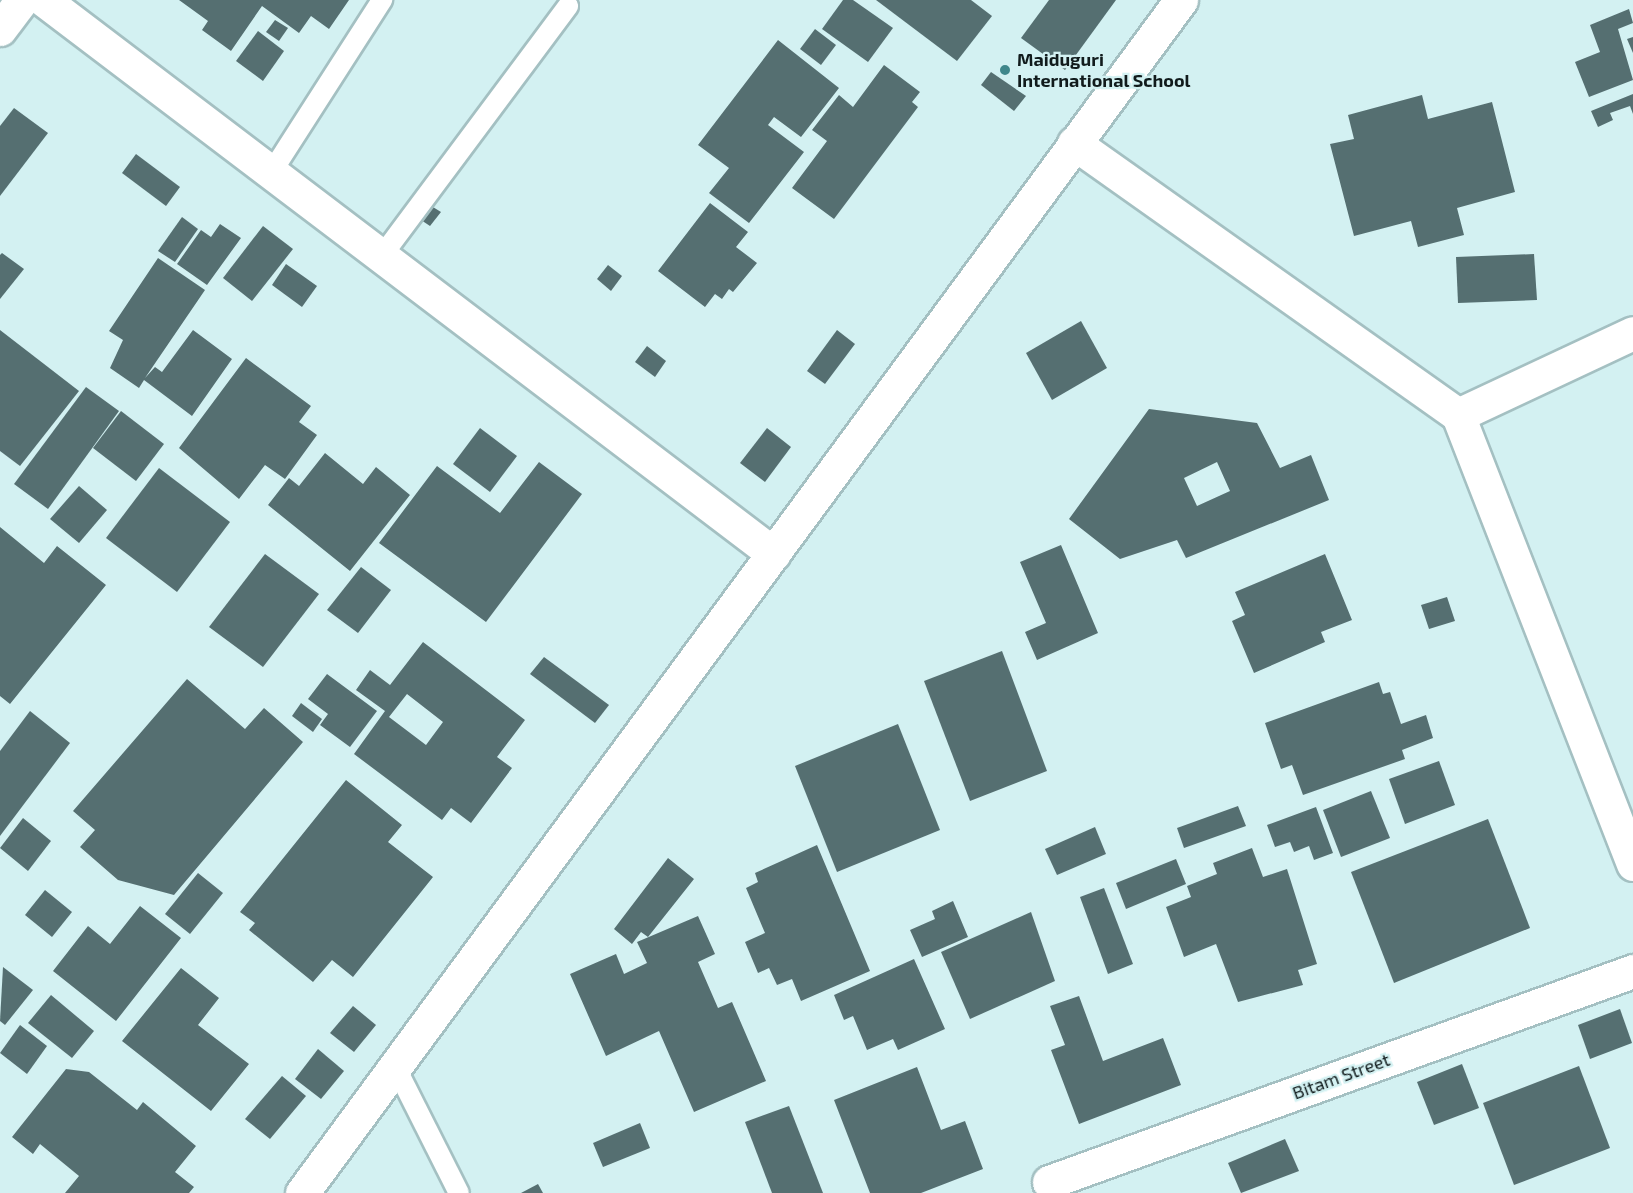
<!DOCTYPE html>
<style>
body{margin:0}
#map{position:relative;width:1633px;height:1193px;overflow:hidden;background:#d3f1f2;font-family:"Exo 2",sans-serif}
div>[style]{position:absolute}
.building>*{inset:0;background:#556f71}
.roads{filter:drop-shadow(2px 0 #a4c0c2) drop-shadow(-2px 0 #a4c0c2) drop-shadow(0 2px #a4c0c2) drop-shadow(0 -2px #a4c0c2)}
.lane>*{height:20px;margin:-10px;padding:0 10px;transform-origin:10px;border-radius:10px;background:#fff}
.street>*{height:33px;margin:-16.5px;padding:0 16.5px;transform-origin:16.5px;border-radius:16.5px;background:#fff}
.secondary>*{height:33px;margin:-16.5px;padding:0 16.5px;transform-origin:16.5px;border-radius:16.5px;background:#fff}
.dots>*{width:16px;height:16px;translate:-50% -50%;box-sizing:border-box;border:3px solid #d3f1f2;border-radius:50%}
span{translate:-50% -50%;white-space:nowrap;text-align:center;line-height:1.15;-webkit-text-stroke:4.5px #d3f1f2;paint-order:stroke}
.poi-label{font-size:18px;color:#111b1c;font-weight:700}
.left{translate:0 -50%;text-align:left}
.street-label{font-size:18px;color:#111b1c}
</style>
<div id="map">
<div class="building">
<div style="clip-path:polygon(179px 0,349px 0,329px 29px,311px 16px,299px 33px,262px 6px,231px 51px,202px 30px,208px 21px)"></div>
<div style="clip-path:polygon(843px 0,853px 0,893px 28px,868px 62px,822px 29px)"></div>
<div style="clip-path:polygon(876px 0,971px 0,992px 16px,957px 61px)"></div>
<div style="clip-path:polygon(1049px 0,1116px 0,1065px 70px,1021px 38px)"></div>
<div style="clip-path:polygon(1629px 9px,1633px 23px,1618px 29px,1633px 80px,1589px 97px,1575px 62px,1600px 52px,1590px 25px)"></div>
<div style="clip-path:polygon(275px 20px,288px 28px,279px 41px,266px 32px)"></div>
<div style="clip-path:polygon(815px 29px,836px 45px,821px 65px,800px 49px)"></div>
<div style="clip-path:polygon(258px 31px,284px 51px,263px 81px,236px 61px)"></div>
<div style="clip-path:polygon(1633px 37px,1633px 53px,1627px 39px)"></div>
<div style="clip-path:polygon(778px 40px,839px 88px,801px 137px,774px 117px,768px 125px,804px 152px,749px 223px,709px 193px,729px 168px,698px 145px)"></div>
<div style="clip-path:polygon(884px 65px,920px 92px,912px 102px,918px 107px,834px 219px,792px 188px,827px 141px,812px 130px,839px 95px,853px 107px)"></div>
<div style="clip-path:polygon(991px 72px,1026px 96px,1014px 111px,981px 85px)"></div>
<div style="clip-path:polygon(1633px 94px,1633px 114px,1630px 106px,1610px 113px,1613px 120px,1598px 127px,1591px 111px)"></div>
<div style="clip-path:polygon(1422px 95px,1428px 119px,1492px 102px,1515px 192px,1457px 208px,1464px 235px,1418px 247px,1411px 221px,1354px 236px,1330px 144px,1354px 139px,1348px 115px)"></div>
<div style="clip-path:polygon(14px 108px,48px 133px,0 196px,0 126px)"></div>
<div style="clip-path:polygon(136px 154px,180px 187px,166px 206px,122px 173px)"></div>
<div style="clip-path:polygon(710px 203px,748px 232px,736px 247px,757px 263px,733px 292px,729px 289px,722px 299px,715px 294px,705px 307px,658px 271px)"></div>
<div style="clip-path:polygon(428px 204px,441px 212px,430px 226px,418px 218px)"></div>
<div style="clip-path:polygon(182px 217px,198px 229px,175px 262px,158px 251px)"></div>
<div style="clip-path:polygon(220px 224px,241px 238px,207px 285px,177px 264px,201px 230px,211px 237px)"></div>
<div style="clip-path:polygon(263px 226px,293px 249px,252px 301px,223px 278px)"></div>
<div style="clip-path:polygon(2px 253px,24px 269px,0 299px,0 255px)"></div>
<div style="clip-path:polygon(1534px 254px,1537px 300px,1458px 303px,1456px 257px)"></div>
<div style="clip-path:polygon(158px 258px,205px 290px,145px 378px,155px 367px,162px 372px,193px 330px,232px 359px,192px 416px,144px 380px,139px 388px,110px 368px,123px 340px,109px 331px)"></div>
<div style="clip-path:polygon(286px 264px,317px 286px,302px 307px,272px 285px)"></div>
<div style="clip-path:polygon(608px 265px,622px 276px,611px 291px,597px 279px)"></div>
<div style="clip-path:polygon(1081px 321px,1107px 368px,1052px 400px,1026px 353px)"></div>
<div style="clip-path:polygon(0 330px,79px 391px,20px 466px,0 451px)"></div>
<div style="clip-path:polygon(837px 330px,855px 344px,825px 384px,807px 371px)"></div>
<div style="clip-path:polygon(647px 346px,666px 361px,655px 377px,635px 362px)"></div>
<div style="clip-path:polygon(246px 358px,311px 406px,299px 422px,317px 435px,285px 479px,265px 465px,239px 499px,179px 448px)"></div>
<div style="clip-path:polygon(86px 387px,119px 411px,48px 509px,14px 484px)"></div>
<div style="clip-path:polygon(evenodd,1149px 409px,1257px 423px,1280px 468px,1311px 455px,1329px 500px,1186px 558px,1177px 540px,1120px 559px,1069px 519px,1149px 409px,1217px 462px,1230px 491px,1197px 506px,1184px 478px,1217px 462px)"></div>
<div style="clip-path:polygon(121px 411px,164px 444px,136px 481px,93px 448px)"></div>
<div style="clip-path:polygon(480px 428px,517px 456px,490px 492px,453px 464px)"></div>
<div style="clip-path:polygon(767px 428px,791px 447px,765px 482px,740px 463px)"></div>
<div style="clip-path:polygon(325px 453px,363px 484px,376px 467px,410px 495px,350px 571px,268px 505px,289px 478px,299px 486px)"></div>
<div style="clip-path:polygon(539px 462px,582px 494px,486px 622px,379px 543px,437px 466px,500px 513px)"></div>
<div style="clip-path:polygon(159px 468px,230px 522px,177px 592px,106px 538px)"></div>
<div style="clip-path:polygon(79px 486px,107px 510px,79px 543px,50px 519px)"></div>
<div style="clip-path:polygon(0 527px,44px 563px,57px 546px,106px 585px,10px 704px,0 696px)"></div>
<div style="clip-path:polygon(1061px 545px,1098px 633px,1037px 660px,1025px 632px,1046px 623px,1020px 562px)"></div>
<div style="clip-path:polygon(265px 554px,319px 594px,263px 667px,209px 627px)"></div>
<div style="clip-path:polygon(1325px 554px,1352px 620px,1321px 632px,1325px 642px,1254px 673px,1232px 621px,1245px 615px,1235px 592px)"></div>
<div style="clip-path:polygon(361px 567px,391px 590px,358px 633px,327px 610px)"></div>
<div style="clip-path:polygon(1447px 597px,1455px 621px,1429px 629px,1421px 605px)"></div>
<div style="clip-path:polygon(evenodd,423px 642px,525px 720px,497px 757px,512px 768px,471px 823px,451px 808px,442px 820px,354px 754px,385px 711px,356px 690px,370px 670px,390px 685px,423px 642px,407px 694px,443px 722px,426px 745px,389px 717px,407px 694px)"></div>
<div style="clip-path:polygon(1002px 651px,1047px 771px,970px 801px,924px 681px)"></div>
<div style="clip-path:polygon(544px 657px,609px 705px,595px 723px,530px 674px)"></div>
<div style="clip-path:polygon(327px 674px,377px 711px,350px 747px,320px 725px,328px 714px,308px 699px)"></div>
<div style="clip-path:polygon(187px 679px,245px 729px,264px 708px,303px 742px,174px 895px,118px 880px,80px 847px,95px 830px,73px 811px)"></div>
<div style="clip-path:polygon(1379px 682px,1383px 694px,1390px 692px,1401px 724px,1426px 715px,1433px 738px,1402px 750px,1405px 759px,1303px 795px,1292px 765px,1281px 769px,1265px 723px)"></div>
<div style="clip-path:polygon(301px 703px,322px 719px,313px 732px,292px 716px)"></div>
<div style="clip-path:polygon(30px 711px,70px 743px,0 836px,0 751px)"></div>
<div style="clip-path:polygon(898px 724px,940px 830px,837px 872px,795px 766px)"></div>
<div style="clip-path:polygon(1439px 761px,1455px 805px,1405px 824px,1389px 779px)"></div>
<div style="clip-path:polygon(346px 780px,402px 825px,388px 842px,433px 877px,353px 977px,332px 960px,313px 982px,249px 930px,255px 923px,240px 912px)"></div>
<div style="clip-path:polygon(1371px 791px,1390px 838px,1341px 857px,1323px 810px)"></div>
<div style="clip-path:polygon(1238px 806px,1246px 826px,1184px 848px,1177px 828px)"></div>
<div style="clip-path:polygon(1316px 807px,1333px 853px,1314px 860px,1309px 846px,1294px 852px,1290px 842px,1275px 847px,1267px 825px)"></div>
<div style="clip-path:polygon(23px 818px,51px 841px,28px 871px,0 848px)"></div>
<div style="clip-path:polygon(1488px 819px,1530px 928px,1394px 983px,1351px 872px)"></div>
<div style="clip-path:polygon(1095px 827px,1106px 854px,1057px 875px,1045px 849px)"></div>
<div style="clip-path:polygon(817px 845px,870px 971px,801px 1001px,792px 979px,777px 985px,769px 968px,758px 973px,745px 942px,765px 933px,746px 888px,758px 882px,755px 873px)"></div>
<div style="clip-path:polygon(1252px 848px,1263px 877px,1287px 869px,1317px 964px,1298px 970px,1303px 985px,1238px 1002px,1216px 944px,1184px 957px,1166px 907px,1191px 897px,1187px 886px,1217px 874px,1213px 863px)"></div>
<div style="clip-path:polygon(668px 858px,694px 879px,648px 937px,641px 932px,632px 944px,614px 929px)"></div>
<div style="clip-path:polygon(1176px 859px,1186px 884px,1126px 909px,1116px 883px)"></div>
<div style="clip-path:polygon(198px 873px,223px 893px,190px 934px,165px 914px)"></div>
<div style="clip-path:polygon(1104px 888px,1133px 964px,1108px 974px,1080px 897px)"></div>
<div style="clip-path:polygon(45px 890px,72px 912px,52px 937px,25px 915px)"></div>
<div style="clip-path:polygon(953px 901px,968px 937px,922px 957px,910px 930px,935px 919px,932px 911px)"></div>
<div style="clip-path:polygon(140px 906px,181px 938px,116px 1021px,53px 971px,88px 926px,110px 944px)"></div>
<div style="clip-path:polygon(1031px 912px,1055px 981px,970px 1019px,941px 952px)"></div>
<div style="clip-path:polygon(698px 916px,715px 954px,698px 962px,718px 1008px,732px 1002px,766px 1081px,694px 1112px,659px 1031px,606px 1056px,570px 974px,616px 954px,624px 974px,647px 963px,637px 942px)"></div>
<div style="clip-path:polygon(914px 959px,945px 1029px,898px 1050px,893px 1039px,867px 1050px,853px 1016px,844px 1020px,834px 995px)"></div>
<div style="clip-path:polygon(3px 967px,33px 990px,5px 1025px,0 1021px)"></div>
<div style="clip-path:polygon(181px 968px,219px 998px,198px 1025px,249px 1064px,211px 1111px,122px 1041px)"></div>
<div style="clip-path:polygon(51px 995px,94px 1031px,72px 1058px,28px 1023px)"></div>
<div style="clip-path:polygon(1079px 996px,1103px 1061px,1163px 1038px,1181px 1085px,1079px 1124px,1051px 1050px,1065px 1045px,1050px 1006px)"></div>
<div style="clip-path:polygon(353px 1006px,376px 1025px,354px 1052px,330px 1033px)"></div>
<div style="clip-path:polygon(1620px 1009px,1632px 1043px,1590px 1059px,1578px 1025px)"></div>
<div style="clip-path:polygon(20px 1025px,47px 1046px,27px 1074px,0 1053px)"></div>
<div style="clip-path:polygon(318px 1049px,344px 1071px,321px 1099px,295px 1079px)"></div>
<div style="clip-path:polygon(1462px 1064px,1479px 1108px,1434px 1125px,1417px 1082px)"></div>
<div style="clip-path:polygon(1579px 1066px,1610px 1148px,1514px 1185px,1483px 1103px)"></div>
<div style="clip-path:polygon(917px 1067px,941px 1130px,965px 1121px,983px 1169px,921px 1193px,870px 1193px,834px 1100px)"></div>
<div style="clip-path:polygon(66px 1069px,89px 1072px,137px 1110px,143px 1102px,196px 1146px,175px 1172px,194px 1187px,189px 1193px,65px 1193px,79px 1176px,40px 1144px,33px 1154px,12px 1137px)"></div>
<div style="clip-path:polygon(282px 1076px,306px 1096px,270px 1139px,245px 1119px)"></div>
<div style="clip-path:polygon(789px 1106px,823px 1193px,772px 1193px,745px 1122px)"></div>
<div style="clip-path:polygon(640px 1123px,650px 1148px,603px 1167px,593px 1143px)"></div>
<div style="clip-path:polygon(1285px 1139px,1299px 1171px,1241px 1193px,1228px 1163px)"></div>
<div style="clip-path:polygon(538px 1184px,543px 1193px,521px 1193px)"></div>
</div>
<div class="roads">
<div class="lane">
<div style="left:271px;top:173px;width:206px;rotate:-57.3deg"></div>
<div style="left:381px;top:257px;width:313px;rotate:-53.3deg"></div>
<div style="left:394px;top:1064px;width:144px;rotate:63.3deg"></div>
</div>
<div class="street">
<div style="left:44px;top:0;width:916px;rotate:37.2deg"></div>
<div style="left:0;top:29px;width:36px;rotate:-53deg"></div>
<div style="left:1074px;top:143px;width:471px;rotate:35.3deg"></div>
<div style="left:1458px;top:415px;width:482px;rotate:68.7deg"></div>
<div style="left:1458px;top:415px;width:193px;rotate:-25.1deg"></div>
<div style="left:1049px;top:1182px;width:621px;rotate:-19.86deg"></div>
</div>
<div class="secondary">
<div style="left:302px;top:1193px;width:1482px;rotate:-53.62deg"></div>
</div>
</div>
<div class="dots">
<div style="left:1005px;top:70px;background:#3f878b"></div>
</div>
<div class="poi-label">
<span class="left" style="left:1017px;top:70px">Maiduguri<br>International School</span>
</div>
<div class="street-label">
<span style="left:1341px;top:1076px;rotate:-20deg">Bitam Street</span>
</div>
</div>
